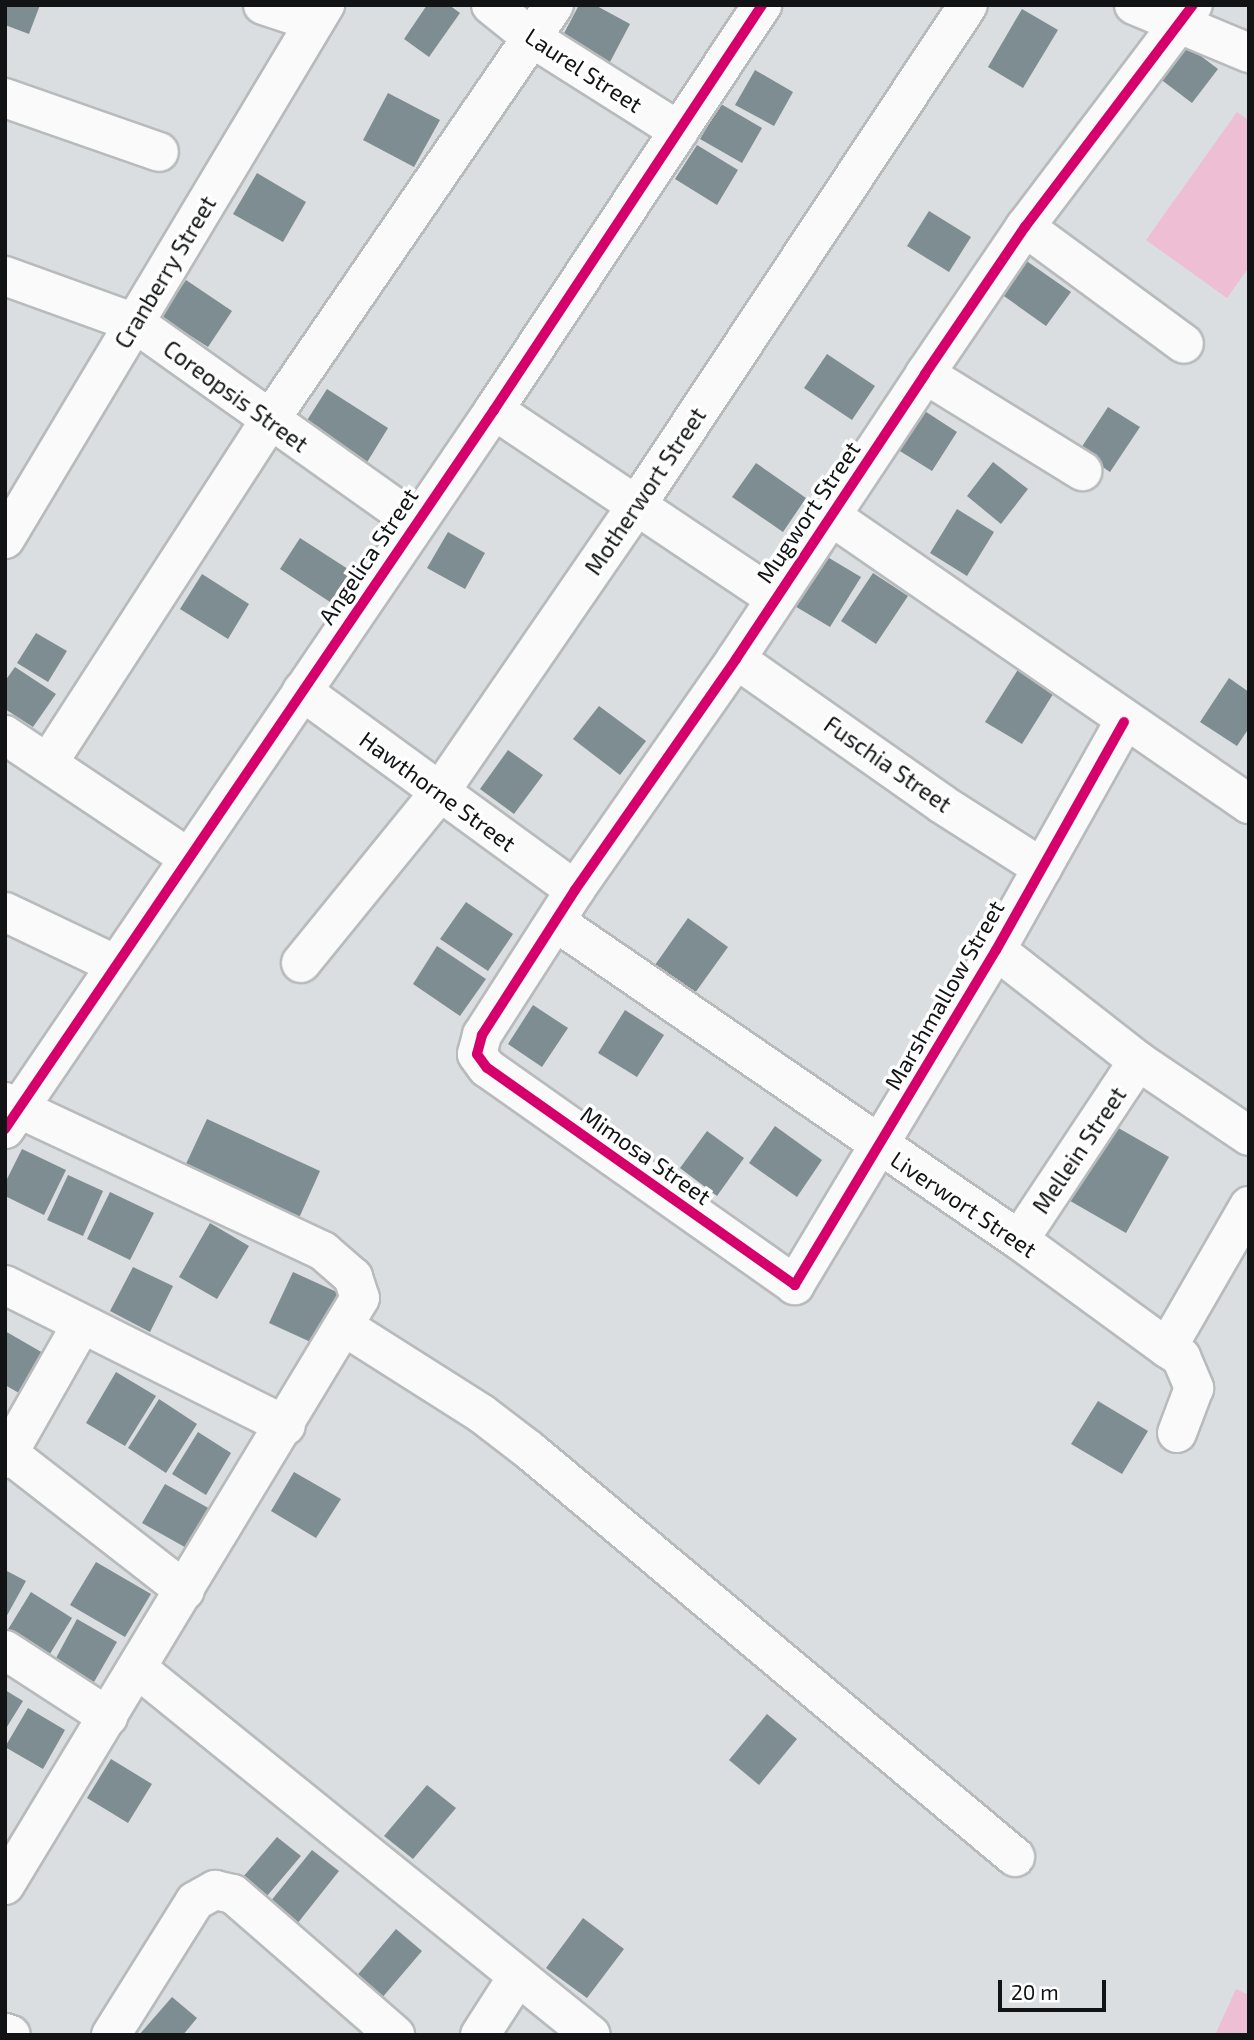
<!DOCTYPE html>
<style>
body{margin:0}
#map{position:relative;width:1254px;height:2040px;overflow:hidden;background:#dbdee0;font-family:"Exo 2",sans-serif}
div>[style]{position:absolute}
.green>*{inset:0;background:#eebed4}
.building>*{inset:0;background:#7d8d91}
.roads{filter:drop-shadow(2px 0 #b8bbbc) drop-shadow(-2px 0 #b8bbbc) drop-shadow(0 2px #b8bbbc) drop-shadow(0 -2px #b8bbbc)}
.minor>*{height:38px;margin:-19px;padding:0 19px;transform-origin:19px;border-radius:19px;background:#fafafa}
.cycleway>*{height:10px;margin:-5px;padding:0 5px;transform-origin:5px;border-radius:5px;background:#d6006c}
span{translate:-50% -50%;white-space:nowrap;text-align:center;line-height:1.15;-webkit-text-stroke:7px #fff;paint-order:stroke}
.street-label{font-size:23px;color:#111314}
.frame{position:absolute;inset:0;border:7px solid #111314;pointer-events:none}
.scale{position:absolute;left:998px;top:1980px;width:108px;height:32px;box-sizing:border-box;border:4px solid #111314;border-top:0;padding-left:9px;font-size:21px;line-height:24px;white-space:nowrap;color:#111314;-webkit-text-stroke:5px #fff;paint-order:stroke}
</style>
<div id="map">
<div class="green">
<div style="clip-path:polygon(1237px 112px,1249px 120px,1249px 267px,1227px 298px,1146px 240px)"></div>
<div style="clip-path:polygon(1236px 1989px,1249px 1995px,1249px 2035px,1215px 2035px)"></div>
</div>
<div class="building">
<div style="clip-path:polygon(5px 5px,40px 5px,29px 34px,5px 25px)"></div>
<div style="clip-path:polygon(427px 5px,449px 5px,460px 13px,429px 57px,404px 39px)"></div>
<div style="clip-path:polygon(579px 5px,595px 5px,630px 24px,610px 62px,562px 37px)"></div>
<div style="clip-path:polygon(1022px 9px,1058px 30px,1023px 88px,988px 67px)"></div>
<div style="clip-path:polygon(1177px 38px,1218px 69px,1192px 103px,1151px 72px)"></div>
<div style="clip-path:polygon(755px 70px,793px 92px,774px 126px,735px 105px)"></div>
<div style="clip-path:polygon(388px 93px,440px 120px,414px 167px,363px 140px)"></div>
<div style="clip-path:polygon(721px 104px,762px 128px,742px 163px,700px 139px)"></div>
<div style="clip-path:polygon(697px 145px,738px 170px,717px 205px,675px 179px)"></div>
<div style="clip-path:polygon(257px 173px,306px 202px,283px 242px,233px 214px)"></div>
<div style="clip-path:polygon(929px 211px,971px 237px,949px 272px,907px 246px)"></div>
<div style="clip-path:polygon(1018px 255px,1071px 292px,1046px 326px,994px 289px)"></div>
<div style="clip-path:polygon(186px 280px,232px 311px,208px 347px,161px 317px)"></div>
<div style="clip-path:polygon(827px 354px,875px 386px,852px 420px,804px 388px)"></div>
<div style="clip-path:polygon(327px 389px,388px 428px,366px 464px,304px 425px)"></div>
<div style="clip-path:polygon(1108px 407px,1140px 427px,1110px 472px,1079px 451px)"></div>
<div style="clip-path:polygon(920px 408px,957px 432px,932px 471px,895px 448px)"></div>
<div style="clip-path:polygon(993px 462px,1028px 489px,1001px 524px,967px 496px)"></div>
<div style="clip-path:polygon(756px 463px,806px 498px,783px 532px,732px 497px)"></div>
<div style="clip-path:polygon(957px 509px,994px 532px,967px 576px,930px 553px)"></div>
<div style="clip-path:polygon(448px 532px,485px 553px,465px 589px,427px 568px)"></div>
<div style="clip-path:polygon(300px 538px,351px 571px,330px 602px,280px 569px)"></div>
<div style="clip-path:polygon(819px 552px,861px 577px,830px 627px,788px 602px)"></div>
<div style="clip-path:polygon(873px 573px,908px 596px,876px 644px,841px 621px)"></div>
<div style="clip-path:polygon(202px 574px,249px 604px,228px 639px,180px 609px)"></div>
<div style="clip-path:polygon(36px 633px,67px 651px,48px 682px,17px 663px)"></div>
<div style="clip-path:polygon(15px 667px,56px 694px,33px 727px,5px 709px,5px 681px)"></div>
<div style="clip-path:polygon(1019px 668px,1055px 691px,1022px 744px,985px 722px)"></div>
<div style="clip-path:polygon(1229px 678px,1249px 692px,1249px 728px,1237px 746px,1200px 722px)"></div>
<div style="clip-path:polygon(599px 706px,646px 741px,620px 775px,573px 739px)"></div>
<div style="clip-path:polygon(508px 750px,543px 775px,514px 814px,480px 789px)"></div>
<div style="clip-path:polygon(466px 902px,513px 934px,488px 971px,440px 939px)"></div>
<div style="clip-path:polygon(688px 918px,728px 947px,695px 993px,655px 965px)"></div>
<div style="clip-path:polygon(437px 946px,486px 979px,460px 1016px,413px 984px)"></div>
<div style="clip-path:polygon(533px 1005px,568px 1028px,542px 1067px,508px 1044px)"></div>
<div style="clip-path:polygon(625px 1010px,664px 1035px,637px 1077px,598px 1053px)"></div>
<div style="clip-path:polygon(207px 1119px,320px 1171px,299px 1218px,185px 1166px)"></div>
<div style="clip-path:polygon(1108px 1122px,1169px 1157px,1126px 1233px,1065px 1198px)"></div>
<div style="clip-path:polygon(775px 1126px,822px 1160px,797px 1197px,749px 1163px)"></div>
<div style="clip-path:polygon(707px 1131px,744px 1158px,717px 1196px,680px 1168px)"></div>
<div style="clip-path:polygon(22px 1149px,66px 1170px,44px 1215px,5px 1196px,5px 1183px)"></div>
<div style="clip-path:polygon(68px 1175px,103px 1191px,83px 1236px,47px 1220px)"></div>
<div style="clip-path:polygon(110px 1192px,154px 1213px,130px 1260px,87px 1239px)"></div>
<div style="clip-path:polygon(210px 1223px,249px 1246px,217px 1299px,179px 1277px)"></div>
<div style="clip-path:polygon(133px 1267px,173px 1286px,150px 1332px,110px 1311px)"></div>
<div style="clip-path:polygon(293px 1272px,339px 1293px,315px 1344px,269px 1323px)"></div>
<div style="clip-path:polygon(5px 1331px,43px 1353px,19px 1393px,5px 1385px)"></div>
<div style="clip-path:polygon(116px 1372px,156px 1396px,125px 1446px,86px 1423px)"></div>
<div style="clip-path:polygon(159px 1399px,197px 1424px,166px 1473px,128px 1448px)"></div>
<div style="clip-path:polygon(1098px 1401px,1148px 1431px,1122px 1474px,1071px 1444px)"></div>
<div style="clip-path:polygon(198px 1432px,231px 1453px,206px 1495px,172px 1474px)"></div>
<div style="clip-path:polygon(294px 1472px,341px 1499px,316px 1538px,271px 1511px)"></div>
<div style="clip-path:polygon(165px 1484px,212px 1510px,190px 1550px,142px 1523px)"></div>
<div style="clip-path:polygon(96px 1562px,151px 1594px,125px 1637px,70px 1605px)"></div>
<div style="clip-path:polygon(5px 1570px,26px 1581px,5px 1619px)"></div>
<div style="clip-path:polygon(31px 1592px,72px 1618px,48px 1657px,7px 1631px)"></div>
<div style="clip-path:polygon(77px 1619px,117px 1642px,94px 1682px,55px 1660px)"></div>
<div style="clip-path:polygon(5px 1690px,23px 1701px,5px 1730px)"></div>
<div style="clip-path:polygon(28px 1708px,65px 1730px,43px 1769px,5px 1747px)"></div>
<div style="clip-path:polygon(767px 1714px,797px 1739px,759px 1785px,729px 1760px)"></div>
<div style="clip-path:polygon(111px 1759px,152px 1784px,128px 1823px,87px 1798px)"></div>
<div style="clip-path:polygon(427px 1785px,456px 1808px,413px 1859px,384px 1836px)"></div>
<div style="clip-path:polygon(277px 1837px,301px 1856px,267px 1896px,243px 1877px)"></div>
<div style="clip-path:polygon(312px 1850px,339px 1871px,297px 1924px,270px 1902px)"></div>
<div style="clip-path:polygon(583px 1918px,624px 1949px,587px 1998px,546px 1968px)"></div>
<div style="clip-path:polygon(396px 1929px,422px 1951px,381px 1999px,355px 1978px)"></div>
<div style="clip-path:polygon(172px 1997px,197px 2018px,183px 2035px,139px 2035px)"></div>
</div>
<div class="roads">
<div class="minor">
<div style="left:263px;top:5px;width:54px;rotate:18.4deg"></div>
<div style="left:491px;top:5px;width:53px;rotate:38.8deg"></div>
<div style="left:532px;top:38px;width:174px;rotate:32.3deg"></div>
<div style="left:1134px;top:5px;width:125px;rotate:22.7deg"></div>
<div style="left:5px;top:98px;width:163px;rotate:19.3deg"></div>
<div style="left:1025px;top:227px;width:197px;rotate:36.3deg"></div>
<div style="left:5px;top:276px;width:138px;rotate:19.9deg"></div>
<div style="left:135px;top:323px;width:345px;rotate:35.4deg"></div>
<div style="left:925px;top:374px;width:185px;rotate:31.7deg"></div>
<div style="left:494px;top:410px;width:338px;rotate:33.8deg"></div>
<div style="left:831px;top:516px;width:508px;rotate:34.57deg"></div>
<div style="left:5px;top:539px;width:623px;rotate:-59.07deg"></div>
<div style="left:736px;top:659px;width:252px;rotate:35.1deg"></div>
<div style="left:942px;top:804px;width:119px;rotate:32.6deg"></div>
<div style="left:302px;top:691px;width:338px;rotate:36.1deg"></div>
<div style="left:1124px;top:722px;width:261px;rotate:119.3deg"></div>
<div style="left:996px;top:950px;width:391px;rotate:121deg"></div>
<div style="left:795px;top:1285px;width:377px;rotate:-144.8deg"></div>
<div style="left:487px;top:1068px;width:17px;rotate:-126deg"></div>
<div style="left:477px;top:1054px;width:20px;rotate:-75deg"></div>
<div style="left:482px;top:1035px;width:172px;rotate:-57.3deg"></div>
<div style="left:575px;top:890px;width:282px;rotate:-55.1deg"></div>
<div style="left:736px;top:659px;width:342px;rotate:-56.4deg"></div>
<div style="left:925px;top:374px;width:178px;rotate:-55.8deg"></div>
<div style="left:1025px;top:227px;width:278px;rotate:-52.9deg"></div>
<div style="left:5px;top:735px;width:221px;rotate:33.8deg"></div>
<div style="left:48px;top:763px;width:407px;rotate:-57.1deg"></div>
<div style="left:269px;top:421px;width:504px;rotate:-55.59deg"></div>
<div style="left:5px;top:912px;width:121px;rotate:25.5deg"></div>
<div style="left:556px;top:922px;width:562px;rotate:34.48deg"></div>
<div style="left:1019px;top:1240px;width:183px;rotate:36.1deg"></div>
<div style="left:1167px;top:1348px;width:164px;rotate:-60deg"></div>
<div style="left:996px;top:950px;width:180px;rotate:38deg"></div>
<div style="left:1138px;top:1061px;width:134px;rotate:34deg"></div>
<div style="left:301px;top:963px;width:219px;rotate:-50.9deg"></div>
<div style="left:439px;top:793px;width:352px;rotate:-55.5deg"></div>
<div style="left:638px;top:503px;width:597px;rotate:-56.47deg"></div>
<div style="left:5px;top:1102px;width:351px;rotate:25.1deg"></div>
<div style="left:323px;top:1251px;width:40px;rotate:41deg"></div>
<div style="left:353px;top:1277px;width:22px;rotate:72deg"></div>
<div style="left:360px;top:1298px;width:686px;rotate:121.16deg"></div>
<div style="left:5px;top:1129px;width:870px;rotate:-55.78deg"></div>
<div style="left:494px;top:410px;width:486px;rotate:-56.5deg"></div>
<div style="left:1019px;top:1240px;width:215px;rotate:-56.4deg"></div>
<div style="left:5px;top:1285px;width:314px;rotate:26.6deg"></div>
<div style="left:345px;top:1327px;width:162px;rotate:32.4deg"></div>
<div style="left:482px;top:1414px;width:59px;rotate:37.5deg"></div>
<div style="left:529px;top:1450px;width:634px;rotate:39.94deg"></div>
<div style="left:1167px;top:1348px;width:17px;rotate:33deg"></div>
<div style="left:1181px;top:1357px;width:34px;rotate:67deg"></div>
<div style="left:1194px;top:1388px;width:48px;rotate:110.7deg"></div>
<div style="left:8px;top:1453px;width:224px;rotate:37.9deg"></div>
<div style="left:5px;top:1459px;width:154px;rotate:-60.4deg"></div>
<div style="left:5px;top:1650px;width:123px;rotate:33deg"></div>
<div style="left:138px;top:1669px;width:582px;rotate:38.94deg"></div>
<div style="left:5px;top:2033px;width:6px;rotate:18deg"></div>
<div style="left:111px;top:2035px;width:158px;rotate:-57.9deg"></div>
<div style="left:195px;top:1901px;width:23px;rotate:-29deg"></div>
<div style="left:215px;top:1890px;width:18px;rotate:13deg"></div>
<div style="left:233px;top:1894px;width:215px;rotate:41deg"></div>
<div style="left:480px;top:2035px;width:70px;rotate:-57.2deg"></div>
</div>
</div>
<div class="cycleway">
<div style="left:1124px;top:722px;width:261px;rotate:119.3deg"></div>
<div style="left:996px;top:950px;width:391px;rotate:121deg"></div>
<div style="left:795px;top:1285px;width:377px;rotate:-144.8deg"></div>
<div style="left:487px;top:1068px;width:17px;rotate:-126deg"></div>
<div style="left:477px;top:1054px;width:20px;rotate:-75deg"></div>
<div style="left:482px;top:1035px;width:172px;rotate:-57.3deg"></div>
<div style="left:575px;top:890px;width:282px;rotate:-55.1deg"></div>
<div style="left:736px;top:659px;width:342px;rotate:-56.4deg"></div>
<div style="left:925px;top:374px;width:178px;rotate:-55.8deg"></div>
<div style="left:1025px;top:227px;width:278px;rotate:-52.9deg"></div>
<div style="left:5px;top:1129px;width:870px;rotate:-55.78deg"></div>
<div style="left:494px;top:410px;width:486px;rotate:-56.5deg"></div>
</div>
<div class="street-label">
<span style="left:584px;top:70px;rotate:33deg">Laurel Street</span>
<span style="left:165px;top:272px;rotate:-59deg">Cranberry Street</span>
<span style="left:236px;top:396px;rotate:36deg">Coreopsis Street</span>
<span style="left:645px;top:491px;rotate:-56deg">Motherwort Street</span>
<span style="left:808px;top:512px;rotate:-56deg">Mugwort Street</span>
<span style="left:368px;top:556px;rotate:-56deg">Angelica Street</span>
<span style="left:888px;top:764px;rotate:35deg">Fuschia Street</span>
<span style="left:438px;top:791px;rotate:36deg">Hawthorne Street</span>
<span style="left:944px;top:995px;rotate:-60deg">Marshmallow Street</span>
<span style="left:1079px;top:1150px;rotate:-56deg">Mellein Street</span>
<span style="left:646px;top:1155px;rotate:35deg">Mimosa Street</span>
<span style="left:964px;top:1204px;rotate:34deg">Liverwort Street</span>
</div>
<div class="frame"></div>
<div class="scale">20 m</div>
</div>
